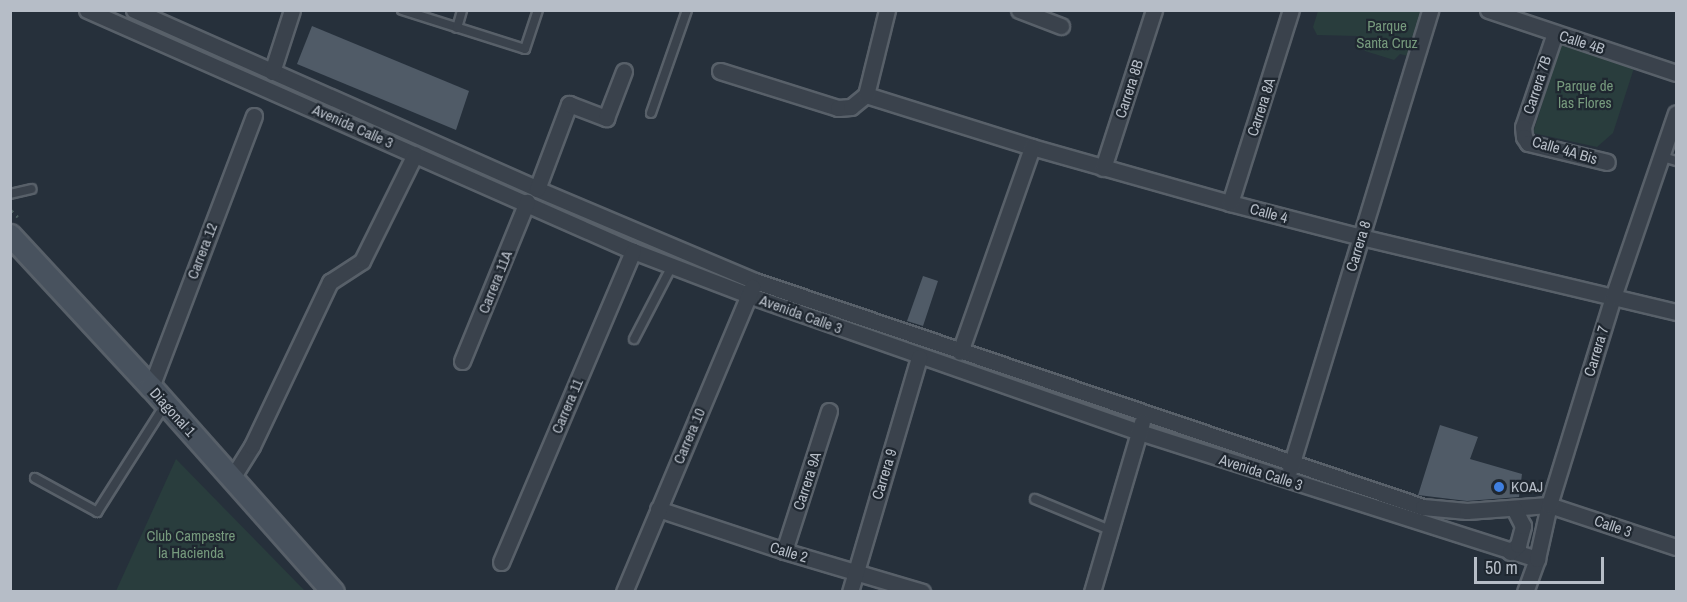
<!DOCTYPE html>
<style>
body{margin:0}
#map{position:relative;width:1687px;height:602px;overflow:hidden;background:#26303b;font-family:"Archivo Narrow",sans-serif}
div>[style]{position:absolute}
.green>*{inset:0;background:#293d3d}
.building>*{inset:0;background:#505b67}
.path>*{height:3px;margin-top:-1.5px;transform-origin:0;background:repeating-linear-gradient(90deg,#485a5b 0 4.5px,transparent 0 9px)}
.roads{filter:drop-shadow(2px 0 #586069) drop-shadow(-2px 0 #586069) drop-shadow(0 2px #586069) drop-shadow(0 -2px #586069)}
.lane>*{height:8px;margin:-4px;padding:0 4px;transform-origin:4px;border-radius:4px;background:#3a424c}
.street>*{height:15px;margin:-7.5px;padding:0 7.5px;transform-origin:7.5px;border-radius:7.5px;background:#3a424c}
.secondary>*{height:21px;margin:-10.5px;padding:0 10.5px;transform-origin:10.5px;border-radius:10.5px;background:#48525e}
.dots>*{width:16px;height:16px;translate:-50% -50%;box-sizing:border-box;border:3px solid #1f2730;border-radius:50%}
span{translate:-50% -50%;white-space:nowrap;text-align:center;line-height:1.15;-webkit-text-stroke:4.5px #1f2730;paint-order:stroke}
.park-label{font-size:15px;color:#769a7d}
.street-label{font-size:15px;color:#b6bdc7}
.poi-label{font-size:15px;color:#b6bdc7}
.left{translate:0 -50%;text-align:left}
.frame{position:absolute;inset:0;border:12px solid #b6bdc7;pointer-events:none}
.scale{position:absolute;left:1474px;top:557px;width:130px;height:27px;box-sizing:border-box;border:3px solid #b6bdc7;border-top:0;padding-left:8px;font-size:18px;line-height:21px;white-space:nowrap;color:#b6bdc7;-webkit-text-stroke:4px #1f2730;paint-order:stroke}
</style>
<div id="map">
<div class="green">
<div style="clip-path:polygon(1318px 11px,1428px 11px,1416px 58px,1400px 54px,1394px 60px,1365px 51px,1357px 36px,1317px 35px,1313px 27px)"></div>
<div style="clip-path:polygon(1561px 44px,1634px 68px,1613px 133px,1597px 147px,1533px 133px)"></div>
<div style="clip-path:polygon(176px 459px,305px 591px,116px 591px)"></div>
</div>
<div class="building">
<div style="clip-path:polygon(312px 26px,469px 91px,456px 130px,297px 64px)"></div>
<div style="clip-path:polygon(923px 276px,938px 281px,923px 326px,907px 321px)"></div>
<div style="clip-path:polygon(1440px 425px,1478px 437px,1470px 459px,1522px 474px,1519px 497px,1467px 501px,1418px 495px)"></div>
</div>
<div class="path">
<div style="left:10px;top:209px;width:11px;rotate:45deg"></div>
</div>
<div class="roads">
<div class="lane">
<div style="left:402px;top:10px;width:129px;rotate:17.6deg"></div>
<div style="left:525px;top:49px;width:41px;rotate:-71.6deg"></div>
<div style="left:457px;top:28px;width:19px;rotate:-74deg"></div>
<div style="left:651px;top:113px;width:109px;rotate:-70.7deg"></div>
<div style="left:1663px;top:157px;width:14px;rotate:17deg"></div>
<div style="left:10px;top:194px;width:22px;rotate:-13deg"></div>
<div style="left:634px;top:339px;width:82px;rotate:-62.5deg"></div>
<div style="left:35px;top:478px;width:71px;rotate:28.7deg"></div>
<div style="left:97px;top:512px;width:127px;rotate:-57.6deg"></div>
<div style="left:1035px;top:499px;width:81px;rotate:22.5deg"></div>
</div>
<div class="street">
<div style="left:87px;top:10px;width:597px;rotate:23.82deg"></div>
<div style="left:633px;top:251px;width:123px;rotate:20.9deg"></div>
<div style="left:748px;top:295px;width:414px;rotate:19.3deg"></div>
<div style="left:1139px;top:432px;width:418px;rotate:17.7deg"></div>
<div style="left:134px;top:10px;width:441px;rotate:23.9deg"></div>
<div style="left:537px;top:189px;width:237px;rotate:22.9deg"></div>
<div style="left:755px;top:281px;width:705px;rotate:18.69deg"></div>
<div style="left:1423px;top:507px;width:44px;rotate:5.2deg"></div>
<div style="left:1467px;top:511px;width:82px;rotate:-4.2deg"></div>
<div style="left:1549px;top:505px;width:134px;rotate:18.3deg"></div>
<div style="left:1019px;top:10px;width:45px;rotate:20.9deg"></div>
<div style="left:1488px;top:10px;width:198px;rotate:18.5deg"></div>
<div style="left:1555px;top:33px;width:99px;rotate:108.8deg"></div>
<div style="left:1523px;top:127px;width:10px;rotate:84deg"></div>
<div style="left:1524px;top:137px;width:7px;rotate:56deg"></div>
<div style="left:1528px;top:143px;width:81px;rotate:13.5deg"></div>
<div style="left:720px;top:71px;width:124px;rotate:17.4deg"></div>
<div style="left:838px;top:108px;width:13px;rotate:-4deg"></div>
<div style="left:851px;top:107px;width:19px;rotate:-39deg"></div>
<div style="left:272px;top:72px;width:65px;rotate:-72.1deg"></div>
<div style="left:866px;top:95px;width:174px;rotate:17.4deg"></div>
<div style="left:1032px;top:147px;width:206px;rotate:15.8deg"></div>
<div style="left:1230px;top:203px;width:135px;rotate:14.5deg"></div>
<div style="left:1361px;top:237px;width:324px;rotate:13.4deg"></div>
<div style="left:866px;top:95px;width:88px;rotate:-76.1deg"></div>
<div style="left:1103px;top:168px;width:166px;rotate:-72.1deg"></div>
<div style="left:537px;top:189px;width:91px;rotate:-69.4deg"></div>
<div style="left:569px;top:104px;width:40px;rotate:21deg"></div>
<div style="left:606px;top:118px;width:50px;rotate:-69deg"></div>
<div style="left:1230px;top:203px;width:202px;rotate:-72.5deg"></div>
<div style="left:960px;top:352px;width:217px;rotate:-70.6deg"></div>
<div style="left:462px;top:361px;width:172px;rotate:-67.8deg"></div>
<div style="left:151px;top:387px;width:290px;rotate:-69.2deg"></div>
<div style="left:1290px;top:469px;width:480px;rotate:-73deg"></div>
<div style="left:232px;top:478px;width:38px;rotate:-58deg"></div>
<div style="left:252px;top:446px;width:182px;rotate:-64.6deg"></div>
<div style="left:330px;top:282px;width:38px;rotate:-33deg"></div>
<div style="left:362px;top:261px;width:119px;rotate:-63.6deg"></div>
<div style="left:658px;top:509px;width:133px;rotate:18.4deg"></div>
<div style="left:784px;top:551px;width:144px;rotate:16.5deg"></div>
<div style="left:784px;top:551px;width:147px;rotate:-72.2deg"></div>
<div style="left:1510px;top:552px;width:11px;rotate:-41deg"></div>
<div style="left:1518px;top:545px;width:20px;rotate:-75deg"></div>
<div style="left:1523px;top:526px;width:20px;rotate:-117deg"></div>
<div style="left:501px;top:562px;width:338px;rotate:-67deg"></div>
<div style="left:624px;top:592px;width:331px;rotate:-67.2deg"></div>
<div style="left:850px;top:592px;width:245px;rotate:-73.6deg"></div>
<div style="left:1092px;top:592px;width:177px;rotate:-73.6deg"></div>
<div style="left:1525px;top:592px;width:35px;rotate:-70deg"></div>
<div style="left:1537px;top:559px;width:55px;rotate:-77.5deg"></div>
<div style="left:1549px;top:505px;width:218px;rotate:-72.9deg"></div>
<div style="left:1613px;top:297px;width:194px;rotate:-71.1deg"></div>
</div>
<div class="secondary">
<div style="left:10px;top:235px;width:207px;rotate:47.2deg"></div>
<div style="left:151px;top:387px;width:274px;rotate:48.4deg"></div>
</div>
</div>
<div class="dots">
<div style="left:1499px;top:487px;background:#3f7fe0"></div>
</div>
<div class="park-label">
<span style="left:1387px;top:34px">Parque<br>Santa Cruz</span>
<span style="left:1585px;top:94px">Parque de<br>las Flores</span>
<span style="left:191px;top:544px">Club Campestre<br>la Hacienda</span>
</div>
<div class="street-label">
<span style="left:1582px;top:42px;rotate:18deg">Calle 4B</span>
<span style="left:1537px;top:85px;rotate:-72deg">Carrera 7B</span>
<span style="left:1129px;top:89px;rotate:-72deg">Carrera 8B</span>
<span style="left:1261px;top:107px;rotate:-72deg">Carrera 8A</span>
<span style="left:353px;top:126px;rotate:24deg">Avenida Calle 3</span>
<span style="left:1565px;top:150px;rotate:16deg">Calle 4A Bis</span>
<span style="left:1269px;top:213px;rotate:15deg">Calle 4</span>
<span style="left:1358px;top:246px;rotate:-73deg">Carrera 8</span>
<span style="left:202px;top:251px;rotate:-69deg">Carrera 12</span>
<span style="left:495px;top:282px;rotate:-68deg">Carrera 11A</span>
<span style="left:801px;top:314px;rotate:20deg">Avenida Calle 3</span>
<span style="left:1596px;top:351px;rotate:-73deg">Carrera 7</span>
<span style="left:567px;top:406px;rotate:-67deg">Carrera 11</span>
<span style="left:173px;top:412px;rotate:48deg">Diagonal 1</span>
<span style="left:689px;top:436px;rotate:-67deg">Carrera 10</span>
<span style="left:1261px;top:472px;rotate:18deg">Avenida Calle 3</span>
<span style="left:884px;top:474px;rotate:-73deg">Carrera 9</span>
<span style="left:807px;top:481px;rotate:-72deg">Carrera 9A</span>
<span style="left:1613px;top:526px;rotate:19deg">Calle 3</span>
<span style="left:789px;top:552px;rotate:17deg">Calle 2</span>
</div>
<div class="poi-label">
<span class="left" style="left:1511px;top:487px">KOAJ</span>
</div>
<div class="frame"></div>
<div class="scale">50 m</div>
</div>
